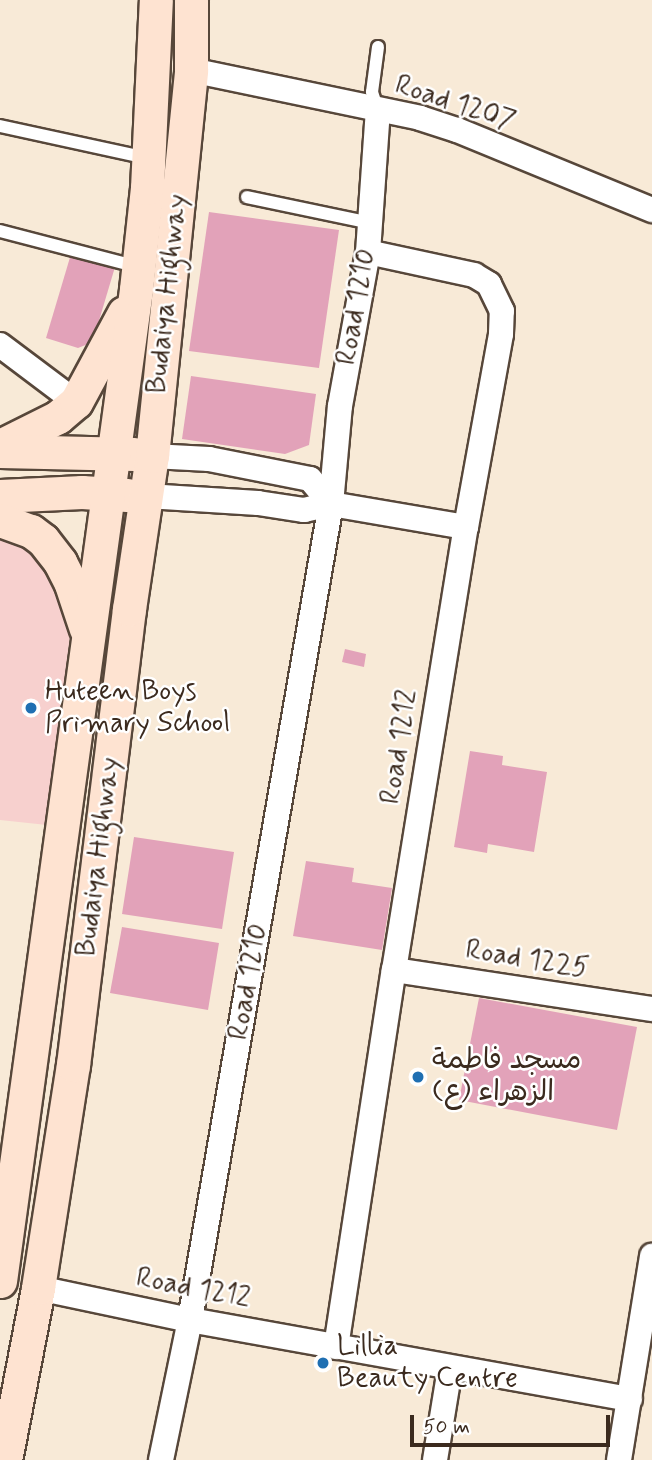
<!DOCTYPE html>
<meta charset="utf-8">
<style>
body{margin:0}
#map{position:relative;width:652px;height:1460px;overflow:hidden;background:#f8ead7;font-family:Mynerve,"Playpen Sans Arabic",sans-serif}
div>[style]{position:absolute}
.built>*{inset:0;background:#f7d0ce}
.building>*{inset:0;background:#e2a2b9}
.roads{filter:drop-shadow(2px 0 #57473a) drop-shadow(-2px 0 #57473a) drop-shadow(0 2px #57473a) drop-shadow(0 -2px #57473a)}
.lane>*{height:12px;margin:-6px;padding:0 6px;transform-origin:6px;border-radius:6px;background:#fff}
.street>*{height:24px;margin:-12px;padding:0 12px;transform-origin:12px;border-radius:12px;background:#fff}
.secondary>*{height:33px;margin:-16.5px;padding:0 16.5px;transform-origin:16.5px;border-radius:16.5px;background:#fee3d1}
.dots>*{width:19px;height:19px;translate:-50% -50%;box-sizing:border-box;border:4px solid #fff;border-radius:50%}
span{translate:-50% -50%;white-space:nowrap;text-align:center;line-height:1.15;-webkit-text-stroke:5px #fff;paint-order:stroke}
.street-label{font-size:28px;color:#3b2a1e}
.poi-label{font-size:28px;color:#3b2a1e}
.left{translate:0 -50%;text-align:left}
.scale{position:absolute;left:410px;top:1415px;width:200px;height:32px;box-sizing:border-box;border:4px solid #3b2a1e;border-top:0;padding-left:9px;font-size:21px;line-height:24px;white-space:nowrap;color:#3b2a1e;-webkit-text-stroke:5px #fff;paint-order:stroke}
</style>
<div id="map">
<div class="built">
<div style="clip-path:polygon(0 530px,51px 555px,75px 596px,47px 825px,0 820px)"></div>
</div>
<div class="building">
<div style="clip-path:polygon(209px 212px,339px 230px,319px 368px,189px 351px)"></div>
<div style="clip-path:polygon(71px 254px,115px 267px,95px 334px,88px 344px,78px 348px,46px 338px)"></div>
<div style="clip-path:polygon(191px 376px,316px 394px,309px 445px,285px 454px,182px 439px)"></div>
<div style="clip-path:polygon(345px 649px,366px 654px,364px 667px,342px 662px)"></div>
<div style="clip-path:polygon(470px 751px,503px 756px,502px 765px,547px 772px,534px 852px,488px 844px,487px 853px,454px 847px)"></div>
<div style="clip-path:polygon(134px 837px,234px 852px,222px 929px,122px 914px)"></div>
<div style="clip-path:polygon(306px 861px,354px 868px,352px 882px,392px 888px,382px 950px,293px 936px)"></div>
<div style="clip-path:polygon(122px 927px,219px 943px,208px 1010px,110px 993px)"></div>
<div style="clip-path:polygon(479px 998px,637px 1027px,617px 1130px,459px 1100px)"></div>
</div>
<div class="roads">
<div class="lane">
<div style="left:378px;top:47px;width:45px;rotate:97.6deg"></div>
<div style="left:372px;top:92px;width:19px;rotate:72deg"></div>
<div style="left:0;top:126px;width:150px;rotate:12.3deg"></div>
<div style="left:247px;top:197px;width:126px;rotate:11.9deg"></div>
<div style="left:0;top:231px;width:143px;rotate:14.6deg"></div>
</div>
<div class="street">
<div style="left:191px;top:70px;width:234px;rotate:11.8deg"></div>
<div style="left:420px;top:118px;width:39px;rotate:18deg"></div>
<div style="left:457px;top:130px;width:211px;rotate:22.3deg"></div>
<div style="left:0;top:345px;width:95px;rotate:36.9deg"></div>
<div style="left:152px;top:456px;width:57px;rotate:3deg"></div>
<div style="left:209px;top:459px;width:103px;rotate:11.2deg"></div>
<div style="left:310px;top:479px;width:33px;rotate:50deg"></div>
<div style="left:147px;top:496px;width:111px;rotate:3.6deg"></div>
<div style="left:258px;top:503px;width:47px;rotate:8.7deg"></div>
<div style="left:304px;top:510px;width:28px;rotate:-13deg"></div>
<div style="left:331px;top:504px;width:137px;rotate:9.7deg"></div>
<div style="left:394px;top:970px;width:261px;rotate:8.6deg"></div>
<div style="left:38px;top:1288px;width:155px;rotate:11.9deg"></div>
<div style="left:190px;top:1320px;width:447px;rotate:10.2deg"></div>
<div style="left:336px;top:1347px;width:381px;rotate:-81.3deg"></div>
<div style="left:394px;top:970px;width:449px;rotate:-80.8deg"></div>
<div style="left:466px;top:527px;width:196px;rotate:-79.7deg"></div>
<div style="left:501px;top:334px;width:23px;rotate:-88deg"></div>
<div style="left:502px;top:311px;width:30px;rotate:-116deg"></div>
<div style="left:489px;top:284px;width:17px;rotate:-149deg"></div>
<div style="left:474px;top:275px;width:108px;rotate:-167.8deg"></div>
<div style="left:161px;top:1460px;width:143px;rotate:-78.3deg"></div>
<div style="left:190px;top:1320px;width:828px;rotate:-80.2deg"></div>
<div style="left:331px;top:504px;width:98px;rotate:-84.8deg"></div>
<div style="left:340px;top:406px;width:157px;rotate:-79.7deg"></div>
<div style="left:368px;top:252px;width:142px;rotate:-86deg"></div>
<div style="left:435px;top:1460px;width:93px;rotate:-80.7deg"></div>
<div style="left:619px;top:1460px;width:207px;rotate:-80.8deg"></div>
</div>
<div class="secondary">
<div style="left:0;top:446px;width:65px;rotate:-26.6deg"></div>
<div style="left:58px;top:417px;width:23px;rotate:-40deg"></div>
<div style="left:76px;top:402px;width:101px;rotate:-61.7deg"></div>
<div style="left:0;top:451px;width:134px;rotate:1.3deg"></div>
<div style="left:0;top:496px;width:82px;rotate:-2.8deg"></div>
<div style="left:82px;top:492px;width:45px;rotate:3.8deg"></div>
<div style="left:0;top:520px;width:33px;rotate:20deg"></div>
<div style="left:31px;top:531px;width:15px;rotate:37deg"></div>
<div style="left:43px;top:540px;width:28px;rotate:52deg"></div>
<div style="left:60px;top:562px;width:25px;rotate:63deg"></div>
<div style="left:71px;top:584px;width:47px;rotate:71.6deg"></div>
<div style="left:0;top:1281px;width:1001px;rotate:-82.19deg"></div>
<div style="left:136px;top:289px;width:102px;rotate:-83.8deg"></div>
<div style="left:147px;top:188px;width:188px;rotate:-87.3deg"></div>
<div style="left:5px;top:1460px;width:175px;rotate:-79.1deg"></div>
<div style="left:38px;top:1288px;width:226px;rotate:-81.1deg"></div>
<div style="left:73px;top:1065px;width:459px;rotate:-83deg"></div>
<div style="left:129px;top:609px;width:155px;rotate:-81.5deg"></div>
<div style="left:152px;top:456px;width:388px;rotate:-84.2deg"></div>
<div style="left:191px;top:70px;width:70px;rotate:-90deg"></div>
</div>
</div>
<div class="dots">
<div style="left:31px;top:708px;background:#1f6fb2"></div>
<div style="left:418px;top:1077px;background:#1f6fb2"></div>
<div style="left:323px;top:1363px;background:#1f6fb2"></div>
</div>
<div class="street-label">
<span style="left:455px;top:104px;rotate:18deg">Road 1207</span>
<span style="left:168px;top:294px;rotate:-84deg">Budaiya Highway</span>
<span style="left:357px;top:307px;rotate:-80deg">Road 1210</span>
<span style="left:400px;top:747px;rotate:-81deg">Road 1212</span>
<span style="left:99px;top:857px;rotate:-83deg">Budaiya Highway</span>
<span style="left:527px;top:960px;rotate:9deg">Road 1225</span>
<span style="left:249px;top:982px;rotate:-80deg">Road 1210</span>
<span style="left:193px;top:1289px;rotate:11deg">Road 1212</span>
</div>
<div class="poi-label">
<span class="left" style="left:45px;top:708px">Huteen Boys<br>Primary School</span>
<span class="left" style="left:432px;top:1077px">مسجد فاطمة<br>الزهراء (ع)</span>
<span class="left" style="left:337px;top:1363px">Lillia<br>Beauty Centre</span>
</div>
<div class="scale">50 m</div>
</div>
